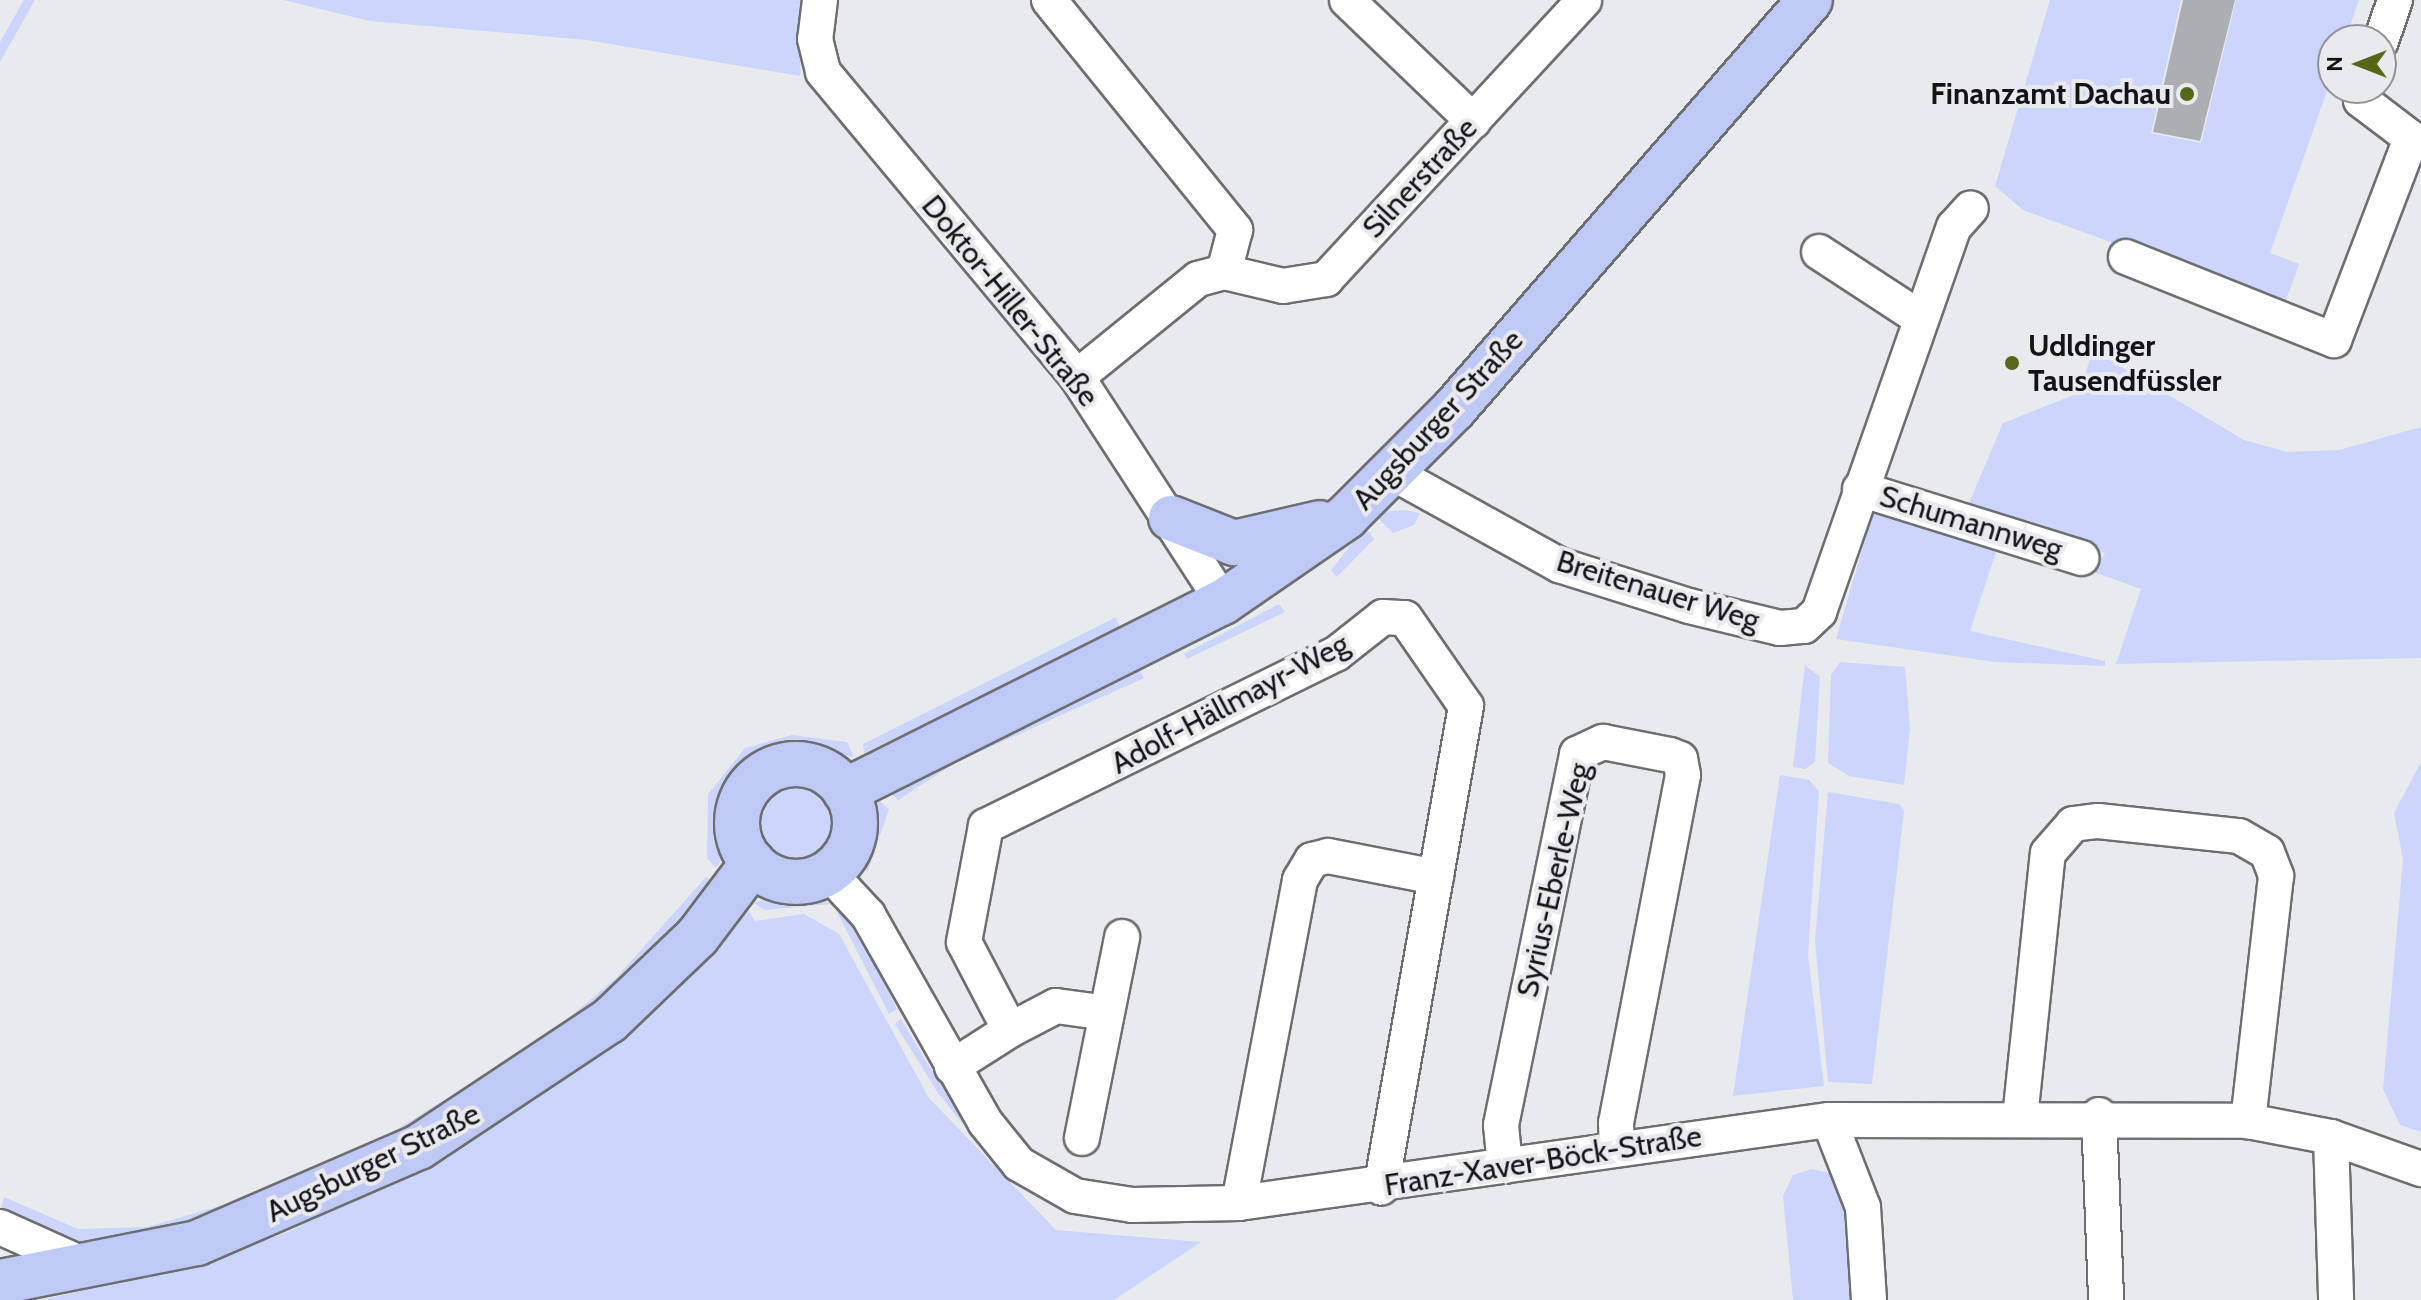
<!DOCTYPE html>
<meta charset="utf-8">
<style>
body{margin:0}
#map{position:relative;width:2421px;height:1300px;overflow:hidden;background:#e9eaee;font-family:Cabin,sans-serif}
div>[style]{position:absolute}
.green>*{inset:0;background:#ccd5fb}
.round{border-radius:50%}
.building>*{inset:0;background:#acaeb1}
.roads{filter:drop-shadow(2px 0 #6d6e72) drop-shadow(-2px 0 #6d6e72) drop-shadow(0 2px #6d6e72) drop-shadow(0 -2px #6d6e72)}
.minor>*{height:34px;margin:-17px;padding:0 17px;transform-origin:17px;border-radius:17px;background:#fff}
.major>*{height:44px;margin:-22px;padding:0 22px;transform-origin:22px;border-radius:22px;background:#bfc9f5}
.major>.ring{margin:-22px;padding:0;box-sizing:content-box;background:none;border:44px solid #bfc9f5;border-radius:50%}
.dots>*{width:22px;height:22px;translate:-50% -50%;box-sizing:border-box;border:4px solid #e9eaee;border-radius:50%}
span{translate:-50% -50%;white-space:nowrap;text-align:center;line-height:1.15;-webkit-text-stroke:8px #e9eaee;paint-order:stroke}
.poi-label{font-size:30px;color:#141416;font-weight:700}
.right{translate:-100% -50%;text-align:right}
.left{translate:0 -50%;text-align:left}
.street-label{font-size:30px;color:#141416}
.north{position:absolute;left:2317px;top:24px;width:80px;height:80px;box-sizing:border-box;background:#e9eaee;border:2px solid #949498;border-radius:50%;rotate:270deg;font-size:22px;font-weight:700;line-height:32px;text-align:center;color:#141416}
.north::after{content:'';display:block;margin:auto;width:28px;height:36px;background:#536919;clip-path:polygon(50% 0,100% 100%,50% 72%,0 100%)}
</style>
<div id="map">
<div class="green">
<div style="clip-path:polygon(24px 0,35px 0,0 62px,0 42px)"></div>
<div style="clip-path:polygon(283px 0,804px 0,800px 76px,587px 40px,370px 21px)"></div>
<div style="clip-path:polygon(2050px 0,2181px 0,2151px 133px,2201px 143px,2236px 0,2359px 0,2345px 40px,2333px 40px,2333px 74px,2270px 253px,2299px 264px,2284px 306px,2023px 210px,1995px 186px)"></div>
<div style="clip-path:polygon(2093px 350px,2244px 440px,2287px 452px,2339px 450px,2421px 427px,2421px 658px,2116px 664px,2141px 589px,2094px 572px,2105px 553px,1967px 508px,2003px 423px,2079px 393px)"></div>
<div style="clip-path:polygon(1875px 506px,1999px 543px,1970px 631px,2105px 661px,2105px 666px,1995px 662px,1836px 639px)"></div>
<div style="clip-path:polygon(1389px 511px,1404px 510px,1420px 513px,1414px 525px,1393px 533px,1377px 517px)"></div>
<div style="clip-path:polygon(1365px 527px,1374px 539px,1337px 577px,1331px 570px)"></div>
<div style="clip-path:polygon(1279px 604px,1285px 612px,1187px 659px,1184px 654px)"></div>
<div style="clip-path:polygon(1116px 617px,1121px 632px,864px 753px,863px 744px)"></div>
<div style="clip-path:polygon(1840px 662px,1905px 667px,1910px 729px,1904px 785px,1849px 776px,1828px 763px,1831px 675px)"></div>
<div style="clip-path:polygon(1805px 665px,1820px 677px,1815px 762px,1805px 769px,1793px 767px)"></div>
<div style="clip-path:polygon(1140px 671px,1144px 678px,957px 762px,898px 800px,888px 790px,1103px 682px)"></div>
<div style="clip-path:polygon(792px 735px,847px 742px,854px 757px,794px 749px,756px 761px,723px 807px,724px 856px,716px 868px,707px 858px,708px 794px,745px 748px)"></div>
<div style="clip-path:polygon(2421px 762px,2421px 1132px,2400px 1125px,2383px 1089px,2403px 859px,2394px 813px)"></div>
<div style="clip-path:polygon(1780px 775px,1809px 780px,1819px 791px,1808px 955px,1824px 1086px,1733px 1096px)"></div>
<div class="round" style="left:750px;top:781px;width:88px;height:88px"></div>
<div style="clip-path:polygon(1828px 792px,1899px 804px,1904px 811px,1872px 1084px,1828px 1082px,1815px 940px)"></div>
<div style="clip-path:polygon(878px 800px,889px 809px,867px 874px,865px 832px)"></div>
<div style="clip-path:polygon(706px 877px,714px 882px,686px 924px,519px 1075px,263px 1209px,84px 1244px,52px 1241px,0 1212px,4px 1197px,78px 1229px,147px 1227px,278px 1189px,350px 1158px,545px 1038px,616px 978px)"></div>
<div style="clip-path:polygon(781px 893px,815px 895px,830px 904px,764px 910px,754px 903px)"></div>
<div style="clip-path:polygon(747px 909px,755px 921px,804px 914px,839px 934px,929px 1098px,1056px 1230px,1201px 1242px,1114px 1300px,42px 1300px,205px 1262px,290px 1231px,424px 1164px,555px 1083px)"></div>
<div style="clip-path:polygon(836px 910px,857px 928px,897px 1009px,889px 1014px)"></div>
<div style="clip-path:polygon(901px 1019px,929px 1066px,968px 1121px,962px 1123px,938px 1093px,895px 1024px)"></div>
<div style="clip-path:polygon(1812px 1169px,1833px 1174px,1845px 1195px,1861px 1300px,1793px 1300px,1783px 1196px,1793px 1175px)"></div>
</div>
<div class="building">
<div style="clip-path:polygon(2183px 0,2235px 0,2200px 141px,2153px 132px)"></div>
</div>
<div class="roads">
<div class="minor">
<div style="left:820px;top:0;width:39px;rotate:97deg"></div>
<div style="left:815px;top:39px;width:34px;rotate:76deg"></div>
<div style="left:823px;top:72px;width:397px;rotate:50.2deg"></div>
<div style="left:1077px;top:377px;width:268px;rotate:57deg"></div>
<div style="left:1049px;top:0;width:296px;rotate:51deg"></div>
<div style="left:1235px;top:230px;width:43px;rotate:104.7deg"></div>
<div style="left:1347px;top:0;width:175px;rotate:43.8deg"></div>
<div style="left:2381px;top:41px;width:43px;rotate:-71.1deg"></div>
<div style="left:1819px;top:252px;width:121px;rotate:33.2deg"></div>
<div style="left:2126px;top:257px;width:224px;rotate:21.8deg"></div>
<div style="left:2334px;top:340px;width:216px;rotate:-69.1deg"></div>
<div style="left:2411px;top:138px;width:63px;rotate:-142.8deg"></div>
<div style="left:2361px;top:100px;width:13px;rotate:-72deg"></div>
<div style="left:1224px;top:272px;width:61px;rotate:13.3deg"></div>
<div style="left:1283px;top:286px;width:44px;rotate:-9.2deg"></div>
<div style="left:1326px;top:279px;width:380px;rotate:-47.2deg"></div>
<div style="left:1077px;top:377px;width:156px;rotate:-39deg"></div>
<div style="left:1198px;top:279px;width:27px;rotate:-15deg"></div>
<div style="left:1395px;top:474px;width:188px;rotate:29deg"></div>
<div style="left:1559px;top:565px;width:136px;rotate:17.5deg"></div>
<div style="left:1689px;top:606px;width:94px;rotate:13.6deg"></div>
<div style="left:1780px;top:628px;width:24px;rotate:-5deg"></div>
<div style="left:1804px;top:626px;width:21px;rotate:-43deg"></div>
<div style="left:1819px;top:612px;width:408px;rotate:-70.7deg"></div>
<div style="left:1954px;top:227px;width:25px;rotate:-48deg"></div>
<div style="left:1860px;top:489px;width:232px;rotate:17.3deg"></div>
<div style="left:828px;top:872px;width:59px;rotate:47.1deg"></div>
<div style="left:868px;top:915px;width:238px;rotate:60.5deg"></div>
<div style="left:985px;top:1122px;width:54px;rotate:51deg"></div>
<div style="left:1019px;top:1164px;width:64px;rotate:29.7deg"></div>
<div style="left:1075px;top:1196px;width:58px;rotate:9deg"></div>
<div style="left:1132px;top:1205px;width:107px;rotate:-1.1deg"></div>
<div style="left:1239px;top:1203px;width:596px;rotate:-8.01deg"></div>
<div style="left:1829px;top:1120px;width:419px;rotate:0.1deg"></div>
<div style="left:2248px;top:1121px;width:85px;rotate:10.9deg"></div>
<div style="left:2331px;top:1137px;width:96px;rotate:19.6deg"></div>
<div style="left:1010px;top:1030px;width:52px;rotate:-27.6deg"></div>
<div style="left:1056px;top:1006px;width:51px;rotate:7.8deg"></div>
<div style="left:952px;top:1067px;width:69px;rotate:-32.5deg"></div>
<div style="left:1010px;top:1030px;width:99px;rotate:-117.6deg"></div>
<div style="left:964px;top:942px;width:118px;rotate:-79.3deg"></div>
<div style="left:986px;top:826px;width:390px;rotate:-26.2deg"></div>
<div style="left:1336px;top:654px;width:60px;rotate:-38.2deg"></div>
<div style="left:1383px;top:617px;width:22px;rotate:3deg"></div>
<div style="left:1405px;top:618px;width:107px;rotate:55.3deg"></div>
<div style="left:1466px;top:706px;width:489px;rotate:100deg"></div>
<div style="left:2099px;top:1115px;width:185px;rotate:87.8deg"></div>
<div style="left:2020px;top:1118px;width:266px;rotate:-84deg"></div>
<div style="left:2048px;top:853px;width:38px;rotate:-49deg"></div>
<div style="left:2073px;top:824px;width:25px;rotate:-7deg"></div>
<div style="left:2098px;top:821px;width:142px;rotate:6.1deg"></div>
<div style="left:2239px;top:836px;width:32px;rotate:30deg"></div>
<div style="left:2267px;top:852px;width:26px;rotate:69deg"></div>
<div style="left:2276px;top:876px;width:247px;rotate:96.5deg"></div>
<div style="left:1829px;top:1120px;width:93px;rotate:68.7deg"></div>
<div style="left:1863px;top:1207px;width:93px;rotate:86.3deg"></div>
<div style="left:2331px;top:1137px;width:163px;rotate:88.2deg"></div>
<div style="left:1082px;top:1138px;width:205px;rotate:-78.7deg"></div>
<div style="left:1505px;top:1166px;width:41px;rotate:-95.6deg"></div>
<div style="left:1501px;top:1125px;width:379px;rotate:-78.4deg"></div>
<div style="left:1577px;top:754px;width:29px;rotate:-25deg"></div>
<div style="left:1603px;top:742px;width:68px;rotate:11deg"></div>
<div style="left:1670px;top:755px;width:11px;rotate:22deg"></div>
<div style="left:1680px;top:759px;width:16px;rotate:79deg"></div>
<div style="left:1683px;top:775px;width:354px;rotate:100.9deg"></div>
<div style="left:1616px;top:1123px;width:23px;rotate:88deg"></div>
<div style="left:1239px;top:1203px;width:329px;rotate:-79.3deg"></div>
<div style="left:1300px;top:880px;width:23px;rotate:-59deg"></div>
<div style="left:1312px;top:860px;width:16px;rotate:-14deg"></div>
<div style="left:1328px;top:856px;width:110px;rotate:11deg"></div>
<div style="left:0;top:1227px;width:98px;rotate:24.2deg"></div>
</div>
<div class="major">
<div style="left:1171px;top:518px;width:68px;rotate:21.6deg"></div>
<div style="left:1234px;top:543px;width:88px;rotate:-13.1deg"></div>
<div class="ring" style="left:737px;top:764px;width:74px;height:74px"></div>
<div style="left:845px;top:791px;width:423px;rotate:-26.6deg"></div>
<div style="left:1223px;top:602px;width:150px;rotate:-34.6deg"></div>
<div style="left:1346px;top:517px;width:153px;rotate:-45deg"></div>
<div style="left:1454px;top:409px;width:542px;rotate:-48.96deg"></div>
<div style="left:0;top:1282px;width:201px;rotate:-11.2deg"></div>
<div style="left:197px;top:1243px;width:242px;rotate:-23.4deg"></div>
<div style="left:419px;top:1147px;width:228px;rotate:-33.6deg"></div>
<div style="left:609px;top:1021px;width:122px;rotate:-43.7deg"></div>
<div style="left:697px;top:937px;width:93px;rotate:-52.9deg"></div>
</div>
</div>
<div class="dots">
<div style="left:2187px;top:94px;background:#536919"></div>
<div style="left:2012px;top:363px;background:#536919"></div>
</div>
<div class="poi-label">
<span class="right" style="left:2171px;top:94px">Finanzamt Dachau</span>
<span class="left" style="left:2028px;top:363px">Udldinger<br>Tausendfüssler</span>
</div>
<div class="street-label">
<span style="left:1420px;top:178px;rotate:-47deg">Silnerstraße</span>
<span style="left:1010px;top:301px;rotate:51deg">Doktor-Hiller-Straße</span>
<span style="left:1438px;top:420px;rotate:-47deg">Augsburger Straße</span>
<span style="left:1971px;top:523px;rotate:17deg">Schumannweg</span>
<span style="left:1658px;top:591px;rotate:17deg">Breitenauer Weg</span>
<span style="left:1230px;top:704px;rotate:-28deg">Adolf-Hällmayr-Weg</span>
<span style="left:1554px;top:880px;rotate:-77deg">Syrius-Eberle-Weg</span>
<span style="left:1543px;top:1161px;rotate:-9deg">Franz-Xaver-Böck-Straße</span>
<span style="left:373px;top:1163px;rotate:-26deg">Augsburger Straße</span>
</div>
<div class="north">N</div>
</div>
